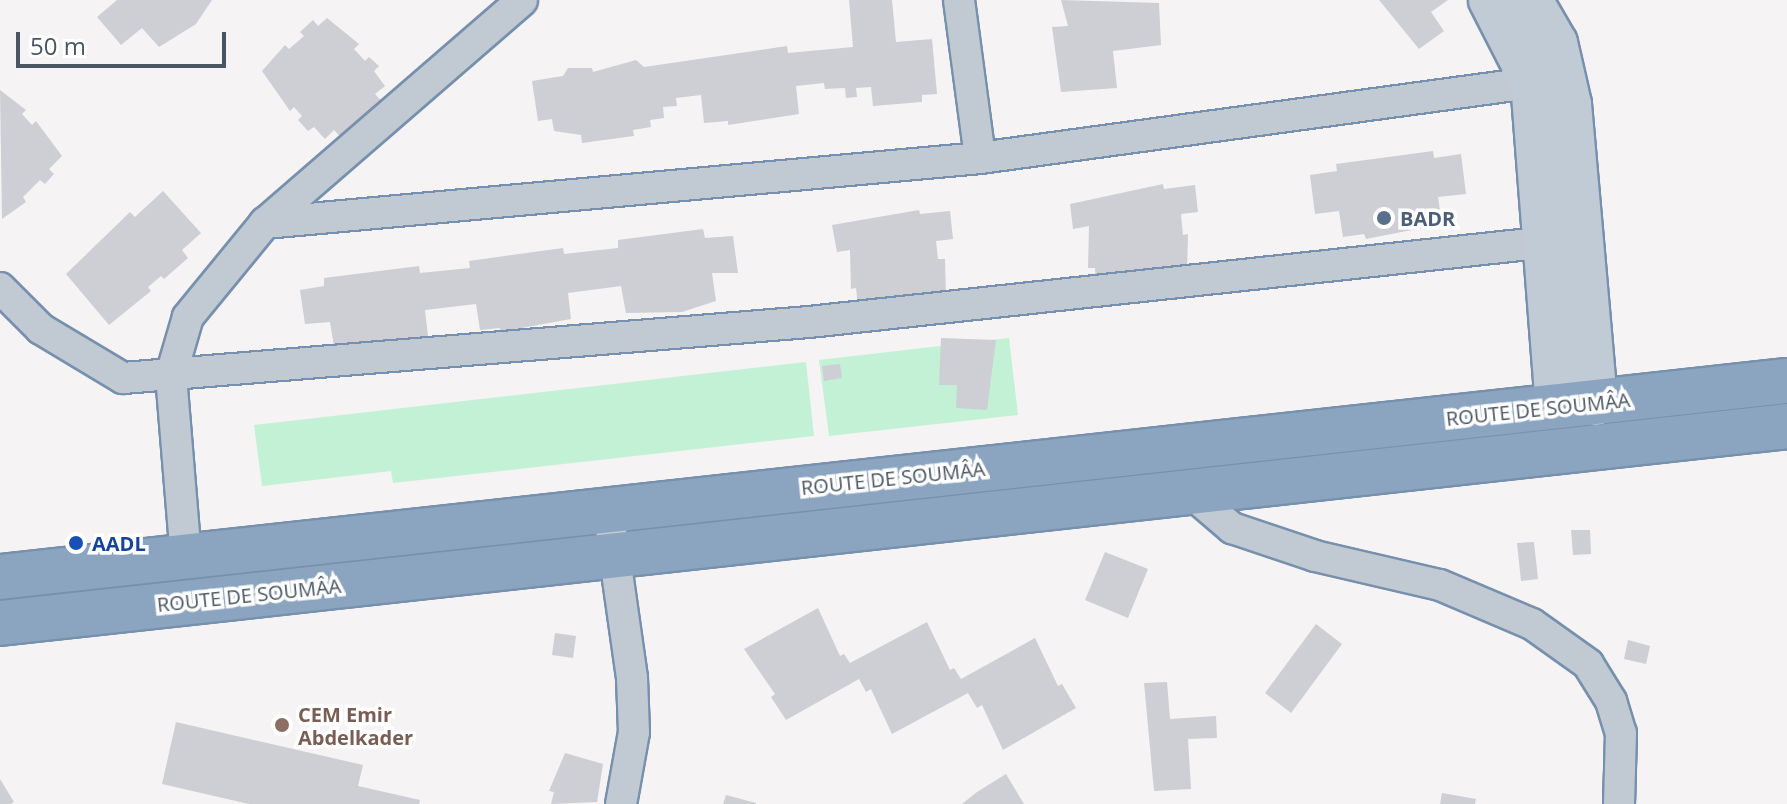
<!DOCTYPE html>
<meta charset="utf-8">
<style>
body{margin:0}
#map{position:relative;width:1787px;height:804px;overflow:hidden;background:#f5f3f3;font-family:"Open Sans",sans-serif}
div>[style]{position:absolute}
.green>*{inset:0;background:#c3f1d5}
.building>*{inset:0;background:#cdcfd5}
.roads{filter:drop-shadow(2px 0 #7690ad) drop-shadow(-2px 0 #7690ad) drop-shadow(0 2px #7690ad) drop-shadow(0 -2px #7690ad)}
.street>*{height:30px;margin:-15px;padding:0 15px;transform-origin:15px;border-radius:15px;background:#c1cad2}
.secondary>*{height:42px;margin:-21px;padding:0 21px;transform-origin:21px;border-radius:21px;background:#c1cbd6}
.highway>*{height:44px;margin:-22px;padding:0 22px;transform-origin:22px;border-radius:22px;background:#8ba5c1}
.dots>*{width:22px;height:22px;translate:-50% -50%;box-sizing:border-box;border:4px solid #fff;border-radius:50%}
span{translate:-50% -50%;white-space:nowrap;text-align:center;line-height:1.15;-webkit-text-stroke:7px #fff;paint-order:stroke}
.service-label{font-size:20px;color:#4e5e75;font-weight:700}
.left{translate:0 -50%;text-align:left}
.street-label{font-size:20px;color:#4a5661}
.transit-label{font-size:20px;color:#164399;font-weight:700}
.education-label{font-size:20px;color:#785e54;font-weight:700}
.scale{position:absolute;left:16px;top:32px;width:210px;height:36px;box-sizing:border-box;border:4px solid #4a5661;border-top:0;padding-left:10px;font-size:24px;line-height:28px;white-space:nowrap;color:#4a5661;-webkit-text-stroke:6px #fff;paint-order:stroke}
</style>
<div id="map">
<div class="green">
<div style="clip-path:polygon(1009px 338px,1018px 415px,829px 436px,819px 360px)"></div>
<div style="clip-path:polygon(806px 362px,814px 436px,393px 483px,391px 471px,262px 486px,254px 425px)"></div>
</div>
<div class="building">
<div style="clip-path:polygon(117px 0,212px 0,196px 24px,159px 47px,142px 28px,121px 45px,97px 17px)"></div>
<div style="clip-path:polygon(849px 0,892px 0,896px 42px,932px 39px,937px 94px,922px 95px,922px 102px,873px 106px,871px 87px,856px 88px,857px 97px,846px 98px,845px 88px,825px 89px,824px 83px,796px 86px,799px 114px,728px 125px,728px 121px,704px 123px,701px 95px,676px 98px,677px 106px,663px 107px,664px 118px,650px 120px,651px 127px,633px 130px,634px 136px,582px 143px,581px 135px,554px 131px,552px 119px,538px 121px,532px 81px,563px 76px,568px 68px,592px 68px,593px 72px,636px 60px,644px 67px,787px 46px,788px 53px,853px 47px)"></div>
<div style="clip-path:polygon(1061px 0,1159px 3px,1161px 45px,1113px 51px,1117px 88px,1061px 92px,1052px 27px,1068px 26px)"></div>
<div style="clip-path:polygon(1379px 0,1448px 0,1431px 12px,1444px 31px,1419px 49px)"></div>
<div style="clip-path:polygon(327px 18px,359px 44px,354px 49px,365px 61px,369px 57px,379px 66px,374px 71px,385px 86px,375px 94px,385px 105px,344px 141px,334px 130px,325px 139px,314px 127px,308px 131px,298px 120px,302px 116px,294px 107px,290px 111px,262px 71px,285px 45px,289px 49px,304px 36px,300px 32px,313px 20px,318px 26px)"></div>
<div style="clip-path:polygon(0 90px,26px 110px,22px 114px,32px 125px,36px 121px,62px 156px,49px 169px,54px 174px,45px 184px,40px 180px,23px 197px,26px 202px,2px 219px)"></div>
<div style="clip-path:polygon(1433px 151px,1434px 158px,1461px 154px,1466px 194px,1438px 197px,1442px 224px,1366px 239px,1364px 234px,1343px 237px,1339px 211px,1315px 214px,1310px 175px,1337px 171px,1336px 164px)"></div>
<div style="clip-path:polygon(1163px 184px,1164px 189px,1195px 185px,1198px 212px,1181px 214px,1183px 235px,1188px 234px,1187px 271px,1096px 283px,1095px 268px,1088px 268px,1089px 226px,1073px 229px,1070px 204px)"></div>
<div style="clip-path:polygon(163px 191px,201px 233px,182px 250px,188px 258px,164px 279px,161px 276px,148px 287px,151px 291px,109px 325px,66px 274px,130px 212px,135px 217px)"></div>
<div style="clip-path:polygon(919px 210px,920px 214px,950px 211px,953px 239px,936px 241px,938px 259px,945px 259px,946px 297px,858px 306px,856px 288px,851px 289px,850px 250px,837px 252px,832px 225px)"></div>
<div style="clip-path:polygon(703px 229px,705px 238px,733px 236px,738px 273px,712px 273px,716px 301px,682px 312px,626px 313px,621px 286px,568px 293px,571px 319px,500px 332px,500px 328px,480px 330px,476px 304px,425px 310px,428px 336px,409px 339px,409px 345px,334px 347px,330px 322px,305px 324px,300px 290px,324px 286px,324px 278px,419px 266px,420px 273px,470px 268px,469px 261px,563px 248px,564px 254px,618px 248px,618px 240px)"></div>
<div style="clip-path:polygon(941px 338px,996px 340px,987px 410px,956px 408px,957px 385px,939px 385px)"></div>
<div style="clip-path:polygon(840px 364px,842px 378px,824px 381px,822px 366px)"></div>
<div style="clip-path:polygon(1571px 530px,1590px 530px,1591px 554px,1573px 555px)"></div>
<div style="clip-path:polygon(1534px 542px,1538px 579px,1521px 581px,1517px 543px)"></div>
<div style="clip-path:polygon(1105px 552px,1148px 569px,1128px 618px,1085px 600px)"></div>
<div style="clip-path:polygon(818px 608px,840px 656px,844px 654px,850px 663px,927px 622px,950px 670px,954px 668px,961px 679px,1035px 638px,1058px 686px,1062px 684px,1076px 708px,1003px 750px,982px 705px,977px 708px,968px 693px,892px 734px,871px 689px,866px 692px,859px 679px,786px 720px,771px 697px,775px 694px,744px 649px)"></div>
<div style="clip-path:polygon(1316px 624px,1342px 644px,1291px 713px,1265px 693px)"></div>
<div style="clip-path:polygon(555px 633px,576px 636px,573px 658px,552px 655px)"></div>
<div style="clip-path:polygon(1628px 640px,1650px 646px,1646px 664px,1624px 659px)"></div>
<div style="clip-path:polygon(1167px 682px,1170px 719px,1216px 716px,1217px 738px,1188px 739px,1191px 789px,1154px 791px,1144px 683px)"></div>
<div style="clip-path:polygon(176px 722px,363px 765px,358px 786px,420px 800px,419px 804px,249px 804px,162px 784px)"></div>
<div style="clip-path:polygon(565px 753px,603px 764px,597px 802px,551px 804px,554px 792px,549px 791px)"></div>
<div style="clip-path:polygon(1006px 774px,1024px 804px,962px 804px,977px 792px)"></div>
<div style="clip-path:polygon(0 779px,14px 802px,11px 804px,0 804px)"></div>
<div style="clip-path:polygon(1442px 793px,1476px 799px,1475px 804px,1440px 804px)"></div>
<div style="clip-path:polygon(726px 795px,756px 803px,756px 804px,723px 804px)"></div>
</div>
<div class="roads">
<div class="street">
<div style="left:959px;top:0;width:159px;rotate:82.4deg"></div>
<div style="left:265px;top:223px;width:718px;rotate:-5.19deg"></div>
<div style="left:980px;top:158px;width:576px;rotate:-7.78deg"></div>
<div style="left:0;top:288px;width:58px;rotate:45deg"></div>
<div style="left:41px;top:329px;width:96px;rotate:30.9deg"></div>
<div style="left:123px;top:378px;width:688px;rotate:-4.67deg"></div>
<div style="left:809px;top:322px;width:743px;rotate:-6.18deg"></div>
<div style="left:1183px;top:486px;width:65px;rotate:40.6deg"></div>
<div style="left:1232px;top:528px;width:88px;rotate:18.6deg"></div>
<div style="left:1315px;top:556px;width:128px;rotate:13.1deg"></div>
<div style="left:1440px;top:585px;width:100px;rotate:23deg"></div>
<div style="left:1532px;top:624px;width:69px;rotate:35.5deg"></div>
<div style="left:1588px;top:664px;width:44px;rotate:58.1deg"></div>
<div style="left:1611px;top:701px;width:34px;rotate:73deg"></div>
<div style="left:1621px;top:733px;width:71px;rotate:91.6deg"></div>
<div style="left:608px;top:509px;width:171px;rotate:81.9deg"></div>
<div style="left:632px;top:678px;width:54px;rotate:87.9deg"></div>
<div style="left:634px;top:732px;width:73px;rotate:100.2deg"></div>
<div style="left:186px;top:558px;width:184px;rotate:-94.7deg"></div>
<div style="left:171px;top:375px;width:60px;rotate:-73.7deg"></div>
<div style="left:188px;top:317px;width:122px;rotate:-50.7deg"></div>
<div style="left:265px;top:223px;width:340px;rotate:-40.9deg"></div>
</div>
<div class="secondary">
<div style="left:1490px;top:0;width:92px;rotate:62.9deg"></div>
<div style="left:1532px;top:82px;width:326px;rotate:85.6deg"></div>
<div style="left:1531px;top:0;width:50px;rotate:59.8deg"></div>
<div style="left:1556px;top:43px;width:63px;rotate:77.1deg"></div>
<div style="left:1570px;top:104px;width:301px;rotate:85deg"></div>
</div>
<div class="highway">
<div style="left:0;top:577px;width:1798px;rotate:-6.26deg"></div>
<div style="left:0;top:623px;width:1798px;rotate:-6.29deg"></div>
</div>
</div>
<div class="dots">
<div style="left:1384px;top:218px;background:#5c6f8a"></div>
<div style="left:76px;top:543px;background:#1a4fb4"></div>
<div style="left:282px;top:725px;background:#8d6e63"></div>
</div>
<div class="service-label">
<span class="left" style="left:1400px;top:218px">BADR</span>
</div>
<div class="street-label">
<span style="left:1538px;top:409px;rotate:-6deg">ROUTE DE SOUMÂA</span>
<span style="left:893px;top:478px;rotate:-6deg">ROUTE DE SOUMÂA</span>
<span style="left:249px;top:595px;rotate:-6deg">ROUTE DE SOUMÂA</span>
</div>
<div class="transit-label">
<span class="left" style="left:92px;top:543px">AADL</span>
</div>
<div class="education-label">
<span class="left" style="left:298px;top:726px">CEM Emir<br>Abdelkader</span>
</div>
<div class="scale">50 m</div>
</div>
